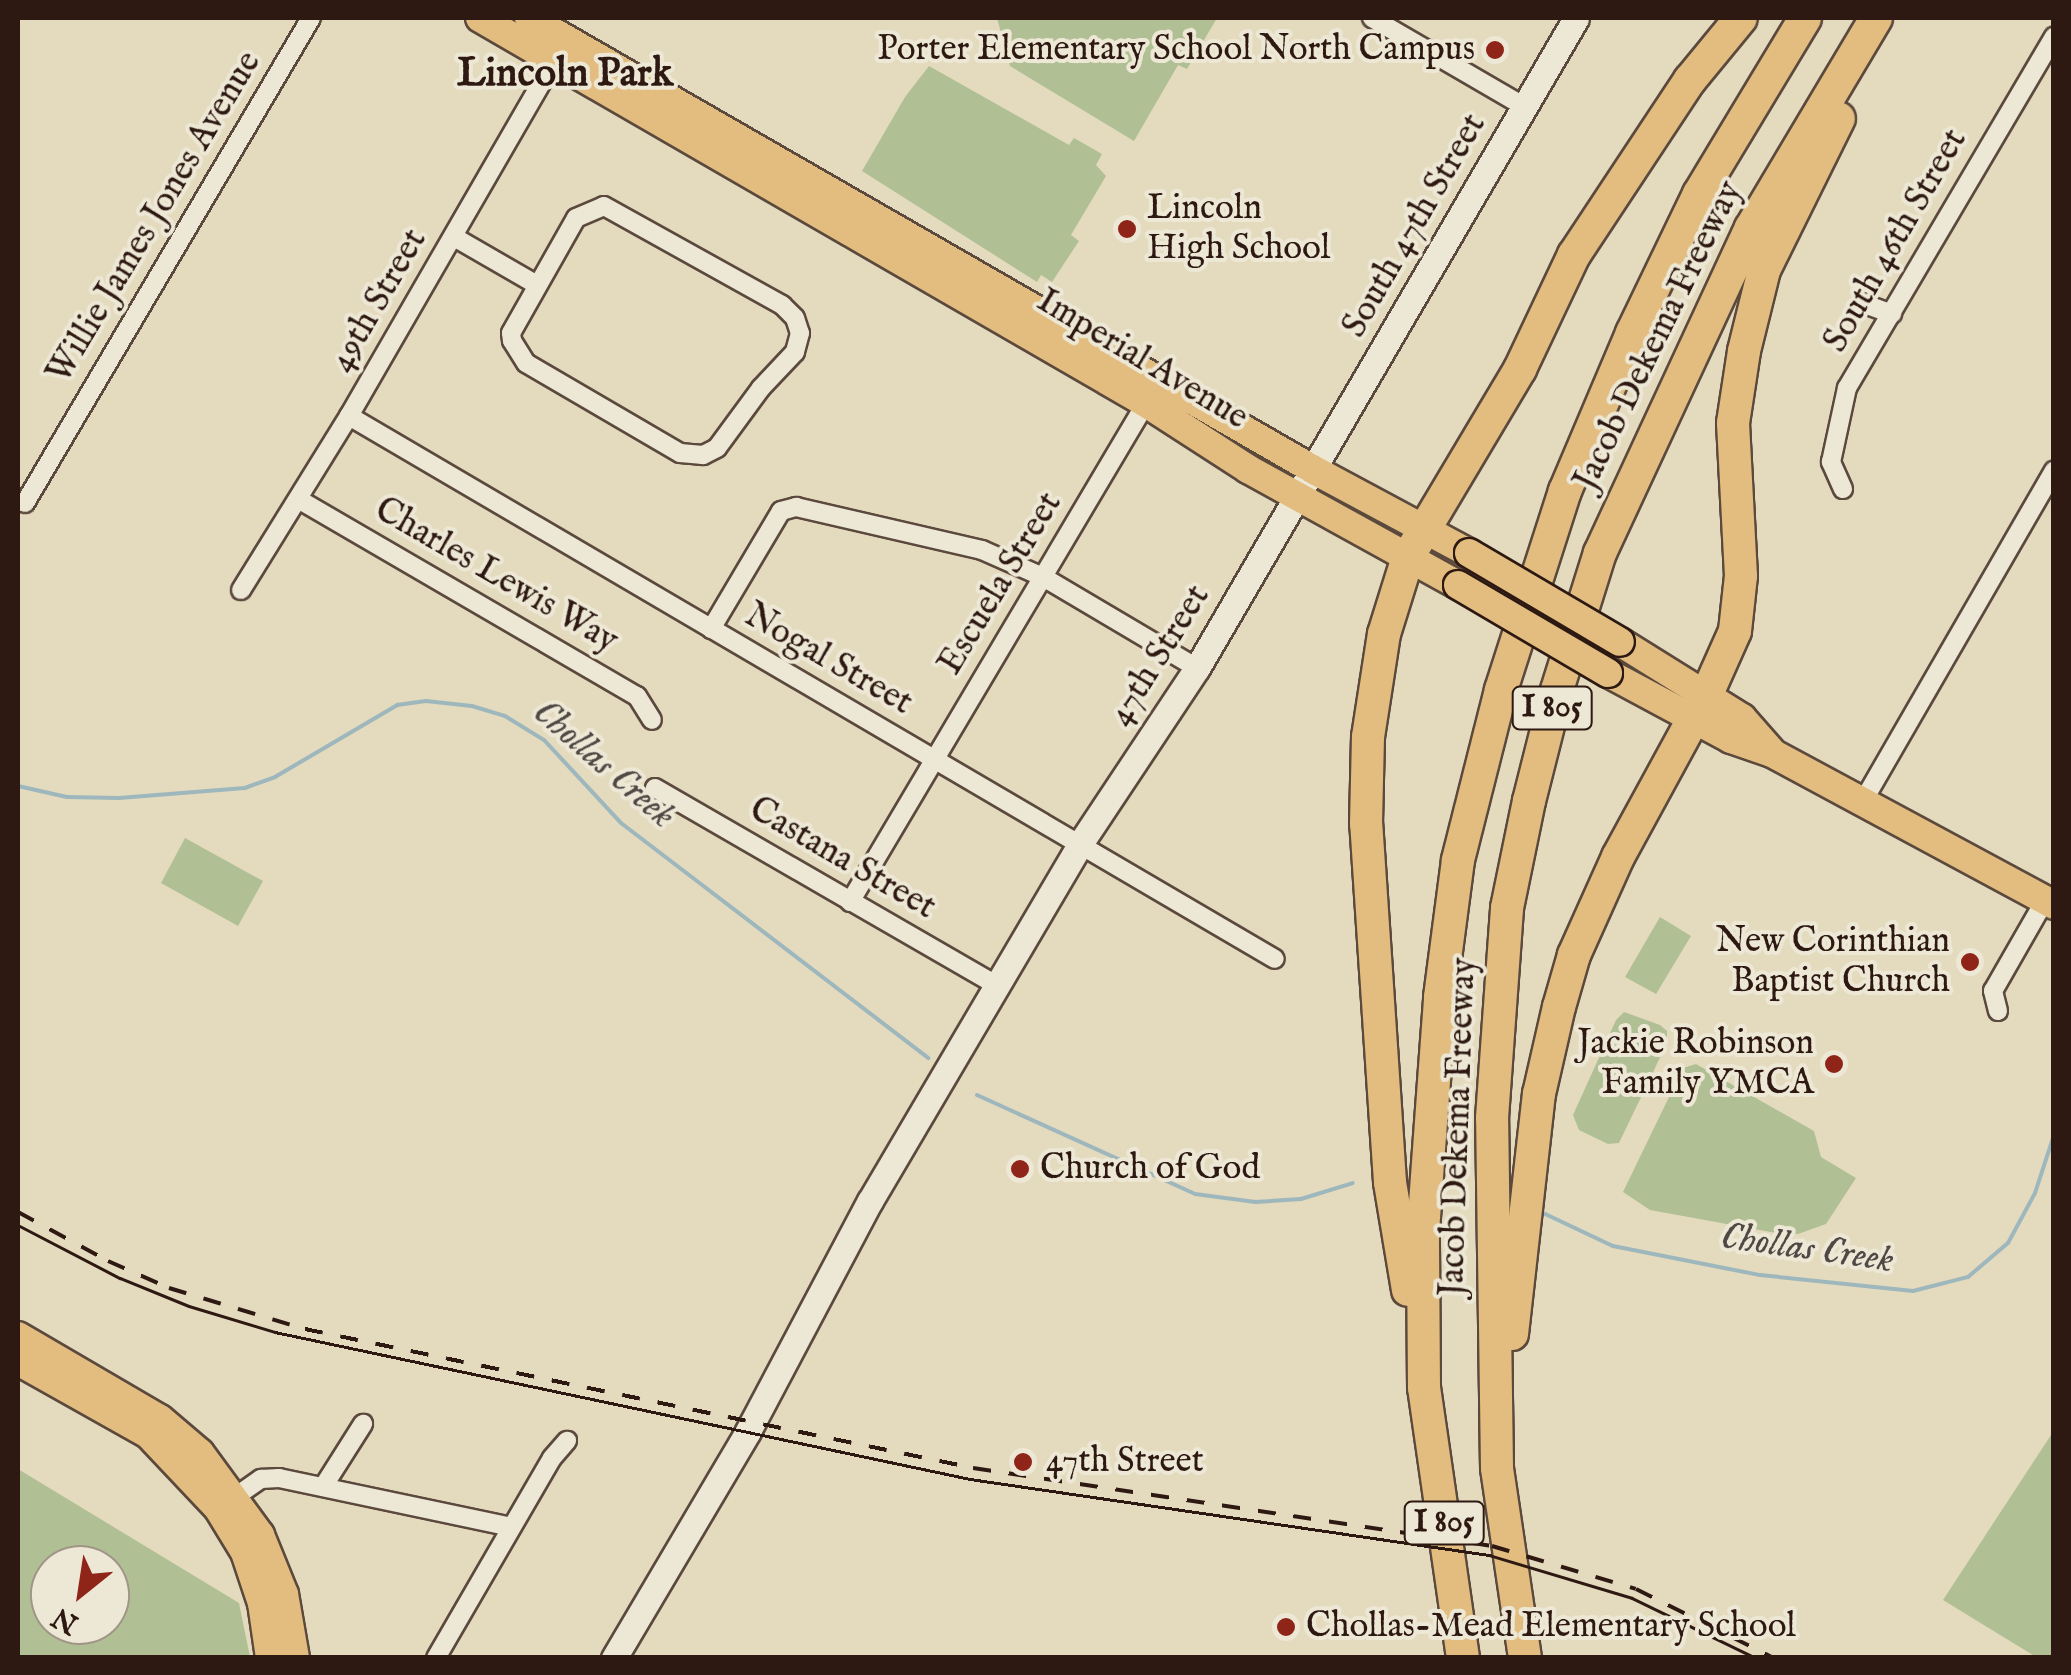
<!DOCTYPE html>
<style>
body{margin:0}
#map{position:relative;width:2071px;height:1675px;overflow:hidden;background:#e4dabe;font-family:"IM FELL English",serif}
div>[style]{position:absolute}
.green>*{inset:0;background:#b1c094}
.stream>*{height:4px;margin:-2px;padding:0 2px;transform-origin:2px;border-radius:2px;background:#9db7bd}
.roads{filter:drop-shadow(2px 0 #5b493d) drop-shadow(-2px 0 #5b493d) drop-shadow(0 2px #5b493d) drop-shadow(0 -2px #5b493d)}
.street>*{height:18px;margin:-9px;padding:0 9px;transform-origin:9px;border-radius:9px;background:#ede7d5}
.secondary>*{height:25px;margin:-12.5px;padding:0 12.5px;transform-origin:12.5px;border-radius:12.5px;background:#ede7d5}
.primary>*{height:28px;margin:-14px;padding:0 14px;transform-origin:14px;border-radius:14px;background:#e2bd7f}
.highway>*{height:32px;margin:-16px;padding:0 16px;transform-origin:16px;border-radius:16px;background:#e2bd7f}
.tram>*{height:2.5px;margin:-1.25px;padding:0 1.25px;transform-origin:1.25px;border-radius:1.25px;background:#2d1912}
.rail>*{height:4px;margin-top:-2px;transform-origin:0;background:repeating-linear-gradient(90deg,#2d1912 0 18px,transparent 0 36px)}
.bridges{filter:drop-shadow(2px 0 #2d1912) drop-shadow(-2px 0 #2d1912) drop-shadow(0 2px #2d1912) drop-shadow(0 -2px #2d1912)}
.primary-bridge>*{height:28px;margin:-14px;padding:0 14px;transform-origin:14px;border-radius:14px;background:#e2bd7f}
.dots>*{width:28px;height:28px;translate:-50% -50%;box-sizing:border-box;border:5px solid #ede7d5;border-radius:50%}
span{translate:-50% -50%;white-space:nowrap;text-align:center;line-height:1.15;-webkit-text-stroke:8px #ede7d5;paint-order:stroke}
.shield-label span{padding:2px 8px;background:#ede7d5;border:2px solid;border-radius:8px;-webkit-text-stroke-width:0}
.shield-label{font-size:32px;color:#2d1912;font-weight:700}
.poi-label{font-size:35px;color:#2d1912}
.right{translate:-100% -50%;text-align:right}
.left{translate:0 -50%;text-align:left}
.street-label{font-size:35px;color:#2d1912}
.water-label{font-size:38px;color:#4f4845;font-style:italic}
.quarter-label{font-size:40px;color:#2d1912;font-weight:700}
.frame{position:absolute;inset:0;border:20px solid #2d1912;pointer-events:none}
.north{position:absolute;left:30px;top:1545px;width:100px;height:100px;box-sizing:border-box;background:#ede7d5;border:2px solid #a09587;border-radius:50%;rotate:210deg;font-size:28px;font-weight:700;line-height:40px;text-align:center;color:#2d1912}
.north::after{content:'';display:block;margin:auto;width:35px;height:45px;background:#8f2418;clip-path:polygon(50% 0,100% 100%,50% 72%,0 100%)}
</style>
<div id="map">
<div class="green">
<div style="clip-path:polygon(997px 18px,1217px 18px,1187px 69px,1178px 65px,1134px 141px,1010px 66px)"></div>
<div style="clip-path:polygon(929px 66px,1069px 145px,1074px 138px,1102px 154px,1096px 165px,1106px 176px,1071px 235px,1079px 241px,1052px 282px,1041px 275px,1037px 282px,862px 171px,905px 97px)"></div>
<div style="clip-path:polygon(185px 838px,263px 881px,238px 926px,161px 883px)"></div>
<div style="clip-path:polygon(1660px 917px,1691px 936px,1656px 994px,1625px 977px)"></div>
<div style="clip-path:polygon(1624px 1012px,1660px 1025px,1667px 1031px,1667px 1043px,1619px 1143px,1608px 1144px,1579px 1130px,1573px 1115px,1616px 1020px)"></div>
<div style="clip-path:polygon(1696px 1064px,1814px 1131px,1821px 1157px,1856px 1178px,1826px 1224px,1798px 1234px,1776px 1233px,1650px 1210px,1623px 1192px,1683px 1068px)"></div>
<div style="clip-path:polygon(2053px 1432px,2053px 1657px,2036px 1657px,1943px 1600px)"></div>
<div style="clip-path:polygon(evenodd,18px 1469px,239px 1603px,250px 1657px,18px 1657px,18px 1469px,110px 1565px,110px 1625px,50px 1625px,50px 1565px,110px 1565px)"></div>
</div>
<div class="stream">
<div style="left:18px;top:786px;width:50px;rotate:12.7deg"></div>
<div style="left:67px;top:797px;width:52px;rotate:1.1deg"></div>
<div style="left:119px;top:798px;width:126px;rotate:-4.5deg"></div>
<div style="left:245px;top:788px;width:32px;rotate:-20deg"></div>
<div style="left:275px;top:777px;width:142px;rotate:-30.5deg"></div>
<div style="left:397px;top:705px;width:29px;rotate:-8deg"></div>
<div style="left:426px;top:701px;width:46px;rotate:6.2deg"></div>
<div style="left:472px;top:706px;width:34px;rotate:17deg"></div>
<div style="left:505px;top:716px;width:46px;rotate:31.6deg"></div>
<div style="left:544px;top:740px;width:113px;rotate:47.1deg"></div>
<div style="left:621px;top:823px;width:387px;rotate:37.4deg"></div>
<div style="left:977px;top:1095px;width:239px;rotate:24.4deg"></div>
<div style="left:1195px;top:1194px;width:61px;rotate:7.6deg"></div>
<div style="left:1255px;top:1202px;width:46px;rotate:-3.7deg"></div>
<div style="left:1301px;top:1199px;width:54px;rotate:-17.1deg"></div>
<div style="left:1541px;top:1212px;width:80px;rotate:25.3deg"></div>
<div style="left:1613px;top:1246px;width:150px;rotate:11.2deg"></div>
<div style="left:1760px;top:1275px;width:154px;rotate:6deg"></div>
<div style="left:1913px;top:1291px;width:57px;rotate:-14.3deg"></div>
<div style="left:1968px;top:1277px;width:52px;rotate:-40.4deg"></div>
<div style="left:2008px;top:1243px;width:57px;rotate:-61.6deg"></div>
<div style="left:2035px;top:1193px;width:61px;rotate:-71.9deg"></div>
</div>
<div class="roads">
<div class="street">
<div style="left:1372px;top:18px;width:177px;rotate:30.2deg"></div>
<div style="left:604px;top:206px;width:204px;rotate:29.1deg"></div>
<div style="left:782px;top:305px;width:18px;rotate:45deg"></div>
<div style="left:795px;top:318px;width:16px;rotate:72deg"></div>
<div style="left:800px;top:333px;width:20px;rotate:105deg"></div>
<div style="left:795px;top:352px;width:50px;rotate:133.4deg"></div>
<div style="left:761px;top:388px;width:74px;rotate:126.3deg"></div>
<div style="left:717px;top:448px;width:16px;rotate:153deg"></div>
<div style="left:703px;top:455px;width:23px;rotate:-175deg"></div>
<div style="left:680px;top:453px;width:178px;rotate:-149.7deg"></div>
<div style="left:526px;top:363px;width:26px;rotate:-122deg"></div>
<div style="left:512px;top:341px;width:8px;rotate:-97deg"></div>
<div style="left:511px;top:333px;width:132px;rotate:-60.5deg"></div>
<div style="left:576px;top:218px;width:30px;rotate:-23deg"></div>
<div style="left:454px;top:237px;width:96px;rotate:30deg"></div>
<div style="left:1862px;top:303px;width:32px;rotate:20deg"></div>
<div style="left:349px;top:416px;width:1073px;rotate:30.39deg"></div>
<div style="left:1843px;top:489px;width:30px;rotate:-114deg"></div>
<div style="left:1831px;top:462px;width:76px;rotate:-77.8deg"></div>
<div style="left:1847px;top:388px;width:408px;rotate:-59.5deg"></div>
<div style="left:298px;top:499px;width:392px;rotate:30.2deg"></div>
<div style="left:637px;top:696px;width:28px;rotate:58deg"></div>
<div style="left:25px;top:503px;width:563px;rotate:-59.47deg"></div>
<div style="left:241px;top:590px;width:205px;rotate:-58.2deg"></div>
<div style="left:349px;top:416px;width:419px;rotate:-60deg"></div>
<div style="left:711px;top:629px;width:137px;rotate:-59.3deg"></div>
<div style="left:781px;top:511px;width:16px;rotate:-15deg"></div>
<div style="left:796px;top:507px;width:191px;rotate:13deg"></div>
<div style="left:982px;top:550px;width:67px;rotate:23.9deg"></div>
<div style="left:1043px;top:577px;width:179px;rotate:30.6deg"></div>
<div style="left:655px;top:788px;width:396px;rotate:30deg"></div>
<div style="left:1862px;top:803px;width:384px;rotate:-60deg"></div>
<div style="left:850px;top:902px;width:580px;rotate:-59.32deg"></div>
<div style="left:1998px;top:1011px;width:21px;rotate:-104deg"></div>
<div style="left:1993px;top:991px;width:103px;rotate:-60.2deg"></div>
<div style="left:323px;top:1487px;width:75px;rotate:-57.6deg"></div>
<div style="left:235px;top:1497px;width:32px;rotate:-35deg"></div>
<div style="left:261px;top:1479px;width:18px;rotate:-3deg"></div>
<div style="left:279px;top:1478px;width:237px;rotate:11.9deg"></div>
<div style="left:436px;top:1658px;width:231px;rotate:-59.9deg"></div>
<div style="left:552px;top:1458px;width:23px;rotate:-49deg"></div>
</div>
<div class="secondary">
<div style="left:614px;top:1658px;width:264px;rotate:-59.4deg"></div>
<div style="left:748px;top:1431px;width:260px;rotate:-62.1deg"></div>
<div style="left:870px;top:1201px;width:414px;rotate:-59.5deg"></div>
<div style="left:1080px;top:844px;width:211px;rotate:-56.4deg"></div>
<div style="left:1197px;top:668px;width:752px;rotate:-59.75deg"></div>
</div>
<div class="primary">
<div style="left:480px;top:18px;width:769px;rotate:30.03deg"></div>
<div style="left:1146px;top:403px;width:121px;rotate:32.9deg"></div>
<div style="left:1248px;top:469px;width:240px;rotate:28.9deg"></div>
<div style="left:529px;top:18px;width:906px;rotate:29.93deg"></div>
<div style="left:1314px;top:470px;width:176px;rotate:28.2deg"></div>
<div style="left:1620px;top:642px;width:144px;rotate:31.9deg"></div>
<div style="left:1742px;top:718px;width:44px;rotate:48.7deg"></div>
<div style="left:1608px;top:673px;width:140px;rotate:28.2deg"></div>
<div style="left:1731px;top:739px;width:43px;rotate:18.9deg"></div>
<div style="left:1772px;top:753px;width:320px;rotate:28.3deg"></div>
<div style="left:18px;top:1336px;width:164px;rotate:30.3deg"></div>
<div style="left:160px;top:1419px;width:52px;rotate:40.4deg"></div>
<div style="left:200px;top:1453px;width:102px;rotate:53.8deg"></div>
<div style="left:260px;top:1535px;width:64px;rotate:67.9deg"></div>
<div style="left:284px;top:1594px;width:65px;rotate:80.2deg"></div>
<div style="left:18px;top:1361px;width:149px;rotate:29.3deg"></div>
<div style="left:148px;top:1434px;width:102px;rotate:46.6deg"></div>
<div style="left:218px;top:1508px;width:52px;rotate:58.5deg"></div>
<div style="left:245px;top:1552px;width:54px;rotate:71.6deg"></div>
<div style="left:262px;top:1603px;width:56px;rotate:81.7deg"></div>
</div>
<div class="highway">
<div style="left:1408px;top:1290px;width:109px;rotate:-99.5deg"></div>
<div style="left:1390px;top:1182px;width:359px;rotate:-93.8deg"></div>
<div style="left:1366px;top:824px;width:87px;rotate:-88.7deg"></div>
<div style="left:1368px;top:737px;width:104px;rotate:-81.2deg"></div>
<div style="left:1384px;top:634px;width:81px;rotate:-72.7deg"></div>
<div style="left:1408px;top:557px;width:219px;rotate:-59.2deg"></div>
<div style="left:1520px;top:369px;width:126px;rotate:-64.7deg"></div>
<div style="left:1574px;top:255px;width:210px;rotate:-56.5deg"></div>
<div style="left:1690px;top:80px;width:80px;rotate:-50.6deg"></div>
<div style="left:1512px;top:1334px;width:242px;rotate:-83.6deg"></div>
<div style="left:1539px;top:1094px;width:89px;rotate:-77.1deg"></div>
<div style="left:1559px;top:1007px;width:54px;rotate:-73.9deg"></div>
<div style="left:1574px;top:955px;width:107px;rotate:-65.8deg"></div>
<div style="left:1618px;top:857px;width:186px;rotate:-61.4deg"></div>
<div style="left:1707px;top:694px;width:69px;rotate:-66deg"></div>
<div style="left:1735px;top:631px;width:55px;rotate:-83.8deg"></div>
<div style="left:1741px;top:576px;width:153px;rotate:-93deg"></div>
<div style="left:1733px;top:423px;width:73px;rotate:-81.3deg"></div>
<div style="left:1744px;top:351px;width:83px;rotate:-76.1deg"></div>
<div style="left:1764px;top:270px;width:169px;rotate:-63.7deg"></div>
<div style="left:1463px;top:1658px;width:273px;rotate:-98.2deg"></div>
<div style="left:1424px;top:1388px;width:157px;rotate:-90.4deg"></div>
<div style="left:1423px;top:1231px;width:235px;rotate:-85.8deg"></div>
<div style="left:1440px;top:997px;width:138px;rotate:-82.5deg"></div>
<div style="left:1458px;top:860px;width:175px;rotate:-75.8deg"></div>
<div style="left:1501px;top:690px;width:209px;rotate:-72.2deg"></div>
<div style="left:1565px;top:491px;width:172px;rotate:-67deg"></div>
<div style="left:1632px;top:333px;width:154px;rotate:-64.3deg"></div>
<div style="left:1699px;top:194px;width:205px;rotate:-58.9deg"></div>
<div style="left:1525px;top:1658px;width:192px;rotate:-98.4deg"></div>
<div style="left:1497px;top:1468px;width:350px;rotate:-90.8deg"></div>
<div style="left:1492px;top:1118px;width:211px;rotate:-85.9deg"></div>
<div style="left:1507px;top:908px;width:109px;rotate:-78.4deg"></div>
<div style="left:1529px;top:801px;width:114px;rotate:-75.8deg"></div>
<div style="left:1557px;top:690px;width:144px;rotate:-72.6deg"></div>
<div style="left:1600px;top:553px;width:358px;rotate:-65.1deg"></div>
<div style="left:1751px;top:228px;width:244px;rotate:-59.2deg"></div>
</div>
</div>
<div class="tram">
<div style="left:18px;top:1225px;width:115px;rotate:27.5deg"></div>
<div style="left:120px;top:1278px;width:74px;rotate:22.1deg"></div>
<div style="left:189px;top:1306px;width:90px;rotate:16.8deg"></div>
<div style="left:275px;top:1332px;width:710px;rotate:11.94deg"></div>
<div style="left:970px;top:1479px;width:525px;rotate:8.33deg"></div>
<div style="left:1489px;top:1555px;width:149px;rotate:16.7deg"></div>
<div style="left:1632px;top:1598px;width:138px;rotate:25.8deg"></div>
</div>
<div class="rail">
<div style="left:18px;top:1212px;width:102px;rotate:28.6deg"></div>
<div style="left:108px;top:1261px;width:67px;rotate:23.9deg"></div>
<div style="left:169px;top:1288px;width:142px;rotate:16.8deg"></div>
<div style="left:305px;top:1329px;width:682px;rotate:11.75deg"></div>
<div style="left:973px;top:1468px;width:525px;rotate:8.55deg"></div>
<div style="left:1492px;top:1546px;width:150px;rotate:16.6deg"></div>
<div style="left:1636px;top:1589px;width:154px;rotate:26.6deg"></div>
</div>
<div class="bridges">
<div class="primary-bridge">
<div style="left:1469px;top:553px;width:175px;rotate:30.5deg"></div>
<div style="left:1458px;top:585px;width:174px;rotate:30.4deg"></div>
</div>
</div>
<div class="dots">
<div style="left:1495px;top:50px;background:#8f2418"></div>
<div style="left:1127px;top:229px;background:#8f2418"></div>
<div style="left:1970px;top:962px;background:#8f2418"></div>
<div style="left:1834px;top:1064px;background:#8f2418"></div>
<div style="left:1020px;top:1169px;background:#8f2418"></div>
<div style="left:1023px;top:1462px;background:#8f2418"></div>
<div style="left:1286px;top:1627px;background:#8f2418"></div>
</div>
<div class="shield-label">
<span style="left:1552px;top:708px">I 805</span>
<span style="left:1444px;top:1523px">I 805</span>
</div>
<div class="poi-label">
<span class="right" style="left:1475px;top:50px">Porter Elementary School North Campus</span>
<span class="left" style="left:1147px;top:229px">Lincoln<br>High School</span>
<span class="right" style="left:1950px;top:962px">New Corinthian<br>Baptist Church</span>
<span class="right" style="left:1814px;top:1064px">Jackie Robinson<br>Family YMCA</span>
<span class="left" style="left:1040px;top:1169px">Church of God</span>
<span class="left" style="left:1046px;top:1462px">47th Street</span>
<span class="left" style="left:1306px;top:1627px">Chollas-Mead Elementary School</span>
</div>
<div class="street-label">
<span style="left:155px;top:218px;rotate:-59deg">Willie James Jones Avenue</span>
<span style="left:1415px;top:226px;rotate:-60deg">South 47th Street</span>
<span style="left:1896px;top:241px;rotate:-60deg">South 46th Street</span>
<span style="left:379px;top:301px;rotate:-60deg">49th Street</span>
<span style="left:1659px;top:336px;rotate:-64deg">Jacob Dekema Freeway</span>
<span style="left:1142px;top:360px;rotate:31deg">Imperial Avenue</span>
<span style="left:496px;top:576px;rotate:30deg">Charles Lewis Way</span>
<span style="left:1001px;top:584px;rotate:-59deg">Escuela Street</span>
<span style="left:1160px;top:656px;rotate:-58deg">47th Street</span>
<span style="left:828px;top:660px;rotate:30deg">Nogal Street</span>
<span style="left:842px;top:859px;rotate:30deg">Castana Street</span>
<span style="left:1459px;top:1127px;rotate:-88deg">Jacob Dekema Freeway</span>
</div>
<div class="water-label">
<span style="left:603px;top:765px;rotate:41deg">Chollas Creek</span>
<span style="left:1807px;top:1250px;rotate:8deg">Chollas Creek</span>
</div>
<div class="quarter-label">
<span style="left:565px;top:75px">Lincoln Park</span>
</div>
<div class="frame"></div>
<div class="north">N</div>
</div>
